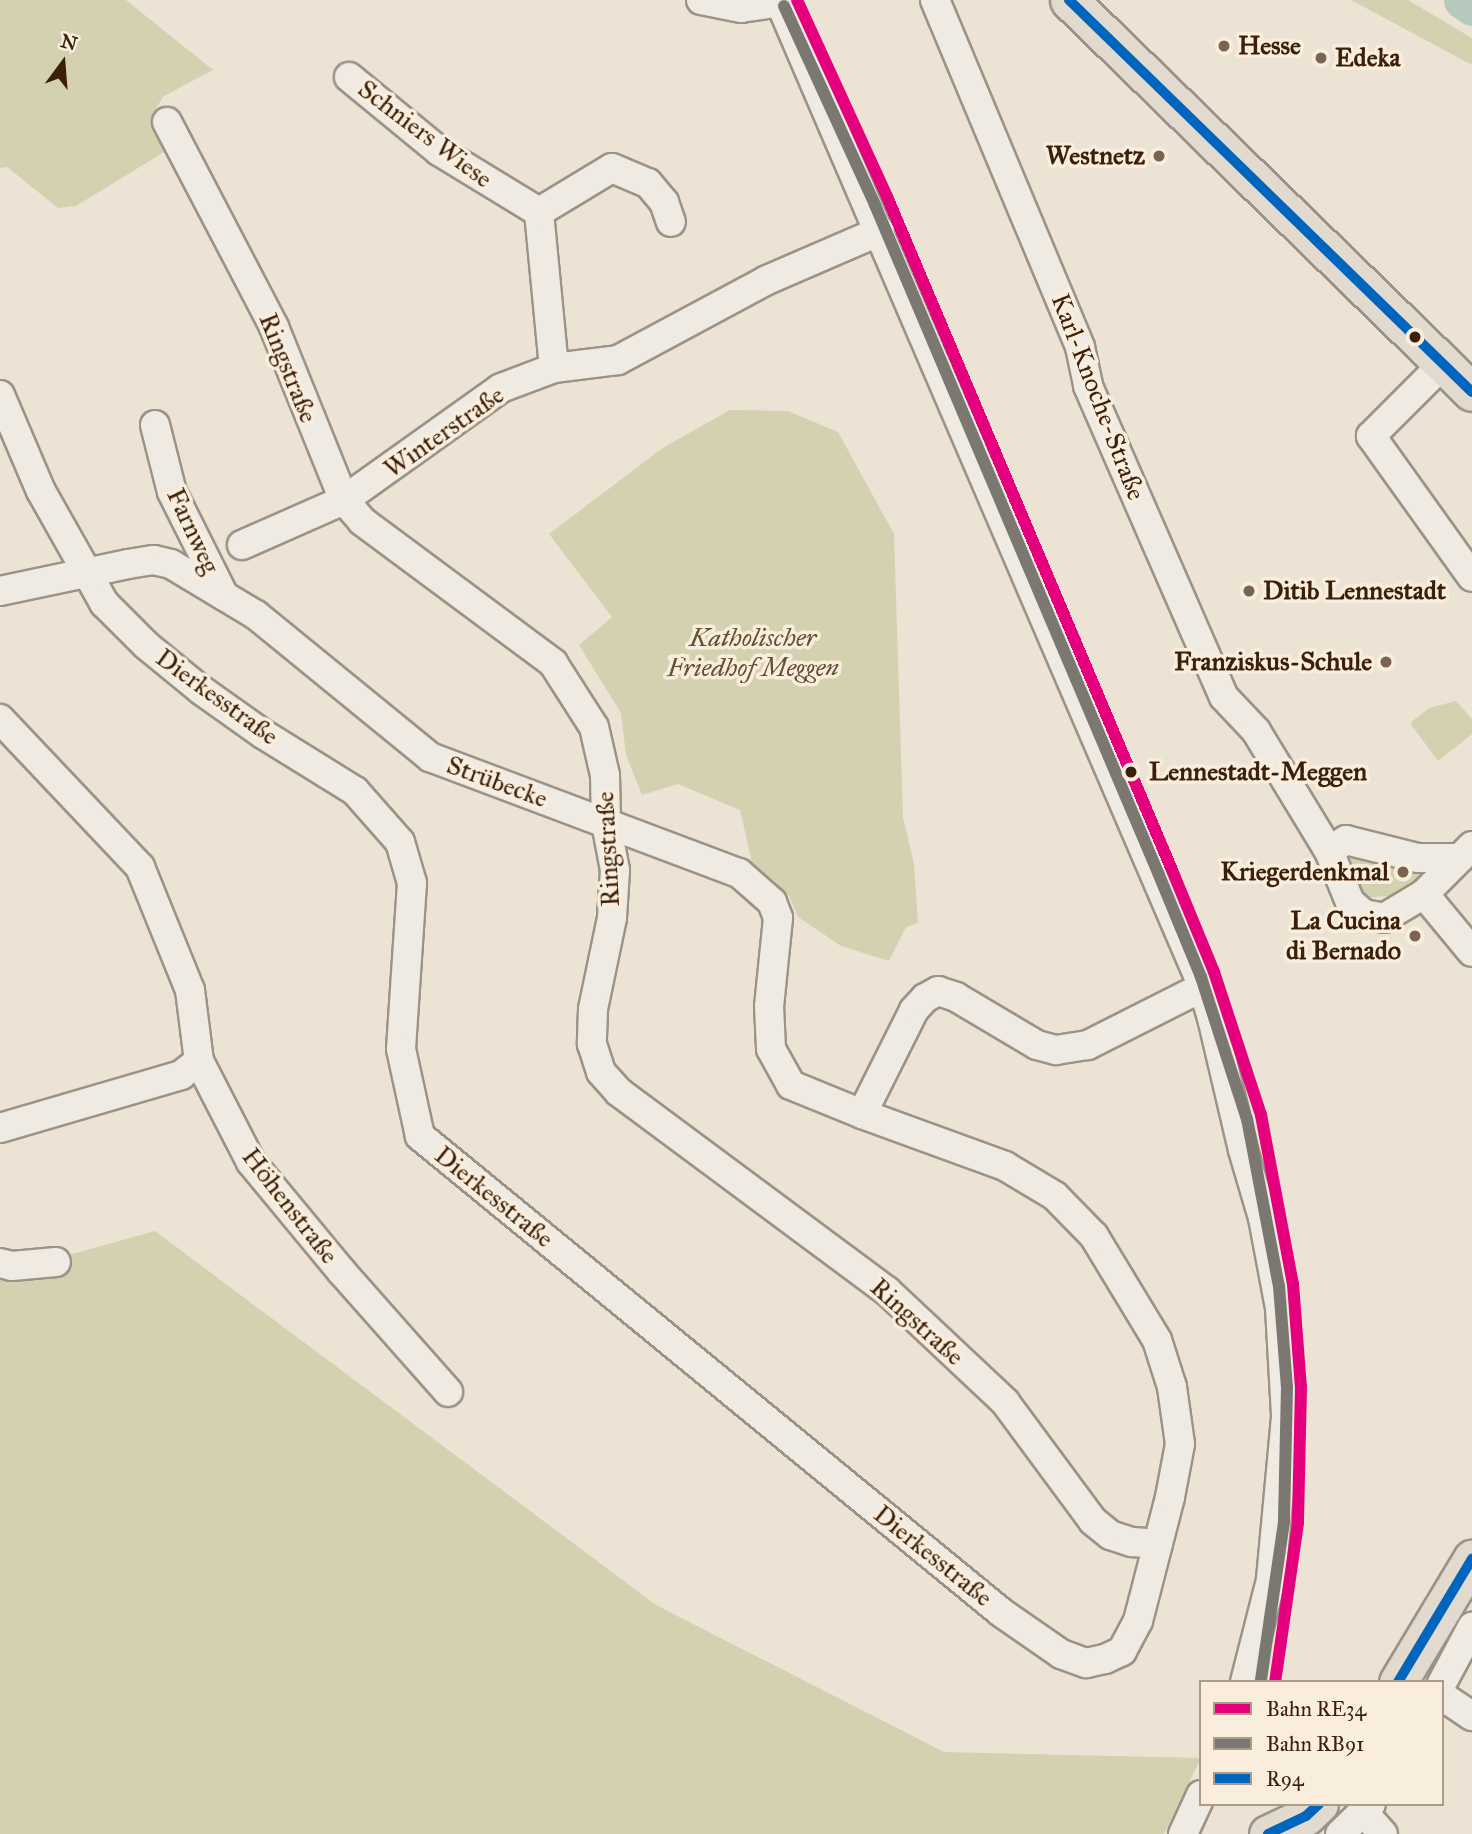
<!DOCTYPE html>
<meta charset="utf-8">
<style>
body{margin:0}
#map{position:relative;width:1472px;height:1834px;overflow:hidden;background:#ece3d4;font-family:"IM FELL Great Primer",serif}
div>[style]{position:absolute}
.green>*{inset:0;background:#d4d1b1}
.river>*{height:37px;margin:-18.5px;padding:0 18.5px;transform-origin:18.5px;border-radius:18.5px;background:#b5cabc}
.roads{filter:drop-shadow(2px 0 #9c9387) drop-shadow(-2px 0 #9c9387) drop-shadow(0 2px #9c9387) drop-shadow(0 -2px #9c9387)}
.minor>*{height:28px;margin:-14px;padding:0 14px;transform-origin:14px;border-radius:14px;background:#efebe3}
.major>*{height:37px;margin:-18.5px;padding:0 18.5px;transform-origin:18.5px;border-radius:18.5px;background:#e2dace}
.bus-1>*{height:10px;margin:-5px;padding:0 5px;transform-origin:5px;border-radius:5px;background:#0065bd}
.rail-1>*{height:12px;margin:-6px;padding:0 6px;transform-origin:6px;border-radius:6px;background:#e5007d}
.rail-2>*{height:12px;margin:-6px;padding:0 6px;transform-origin:6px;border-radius:6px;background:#7b7872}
.dots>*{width:19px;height:19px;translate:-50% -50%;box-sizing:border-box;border:4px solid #f9eedd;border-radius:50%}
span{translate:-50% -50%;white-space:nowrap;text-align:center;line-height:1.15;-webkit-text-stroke:7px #f9eedd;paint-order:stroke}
.poi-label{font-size:26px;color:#3c1f08;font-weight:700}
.left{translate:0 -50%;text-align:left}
.right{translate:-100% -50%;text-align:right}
.street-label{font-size:26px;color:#3c1f08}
.park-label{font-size:26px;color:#645032;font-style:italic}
.stop-label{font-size:26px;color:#3c1f08;font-weight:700}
.legend{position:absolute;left:1199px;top:1680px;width:245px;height:126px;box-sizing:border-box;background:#f9eedd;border:2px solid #ad9b88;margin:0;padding:9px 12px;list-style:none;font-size:21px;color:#3c1f08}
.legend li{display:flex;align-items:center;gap:14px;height:35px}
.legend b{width:35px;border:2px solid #ad9b88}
.north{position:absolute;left:28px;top:28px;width:70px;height:70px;-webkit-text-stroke:5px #f9eedd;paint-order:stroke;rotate:16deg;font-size:19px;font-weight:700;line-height:28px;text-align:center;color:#3c1f08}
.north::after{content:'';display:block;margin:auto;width:24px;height:32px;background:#3c1f08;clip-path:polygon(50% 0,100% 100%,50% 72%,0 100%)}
</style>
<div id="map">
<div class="green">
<div style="clip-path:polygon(0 0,126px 0,213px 70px,164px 96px,152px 114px,169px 149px,76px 206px,58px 208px,7px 167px,0 168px)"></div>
<div style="clip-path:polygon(1351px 0,1408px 0,1472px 38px,1472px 65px)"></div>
<div style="clip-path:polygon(730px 410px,788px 411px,838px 432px,894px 534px,903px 817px,914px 864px,918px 923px,906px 927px,889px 961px,841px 946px,798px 917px,789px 896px,753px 867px,740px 810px,678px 784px,642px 795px,626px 755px,621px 713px,579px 645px,612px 617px,549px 534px,664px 447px)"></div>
<div style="clip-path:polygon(1456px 701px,1472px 719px,1472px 734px,1438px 761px,1410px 723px,1429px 708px)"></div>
<div style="clip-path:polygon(1355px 846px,1415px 863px,1425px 873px,1389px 896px,1362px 898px,1339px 862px)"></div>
<div style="clip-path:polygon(155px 1231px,656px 1605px,944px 1752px,1201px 1758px,1164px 1834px,0 1834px,0 1274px)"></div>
</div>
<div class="river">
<div style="left:1462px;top:0;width:12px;rotate:35deg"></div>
</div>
<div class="roads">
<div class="minor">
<div style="left:701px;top:0;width:41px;rotate:11.3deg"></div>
<div style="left:741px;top:8px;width:40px;rotate:-8.5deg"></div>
<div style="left:779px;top:0;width:1074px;rotate:66.75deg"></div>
<div style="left:1203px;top:987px;width:36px;rotate:74deg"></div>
<div style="left:1213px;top:1022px;width:131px;rotate:76.8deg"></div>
<div style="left:1243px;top:1150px;width:71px;rotate:73.6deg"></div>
<div style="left:1263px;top:1218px;width:92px;rotate:79.3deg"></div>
<div style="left:1280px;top:1308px;width:109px;rotate:86.8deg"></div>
<div style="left:1286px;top:1417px;width:164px;rotate:95.3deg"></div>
<div style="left:1271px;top:1580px;width:105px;rotate:104.3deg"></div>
<div style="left:935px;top:0;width:376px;rotate:67.3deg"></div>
<div style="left:1080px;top:347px;width:40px;rotate:78deg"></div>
<div style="left:1088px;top:386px;width:339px;rotate:66.4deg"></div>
<div style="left:1224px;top:697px;width:47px;rotate:46.7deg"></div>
<div style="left:1256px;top:731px;width:140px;rotate:58.7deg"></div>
<div style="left:349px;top:77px;width:117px;rotate:39.4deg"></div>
<div style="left:439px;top:151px;width:117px;rotate:31.4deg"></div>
<div style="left:167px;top:122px;width:231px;rotate:62.4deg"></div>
<div style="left:274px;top:327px;width:187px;rotate:68deg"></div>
<div style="left:344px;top:500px;width:28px;rotate:49deg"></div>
<div style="left:362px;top:521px;width:238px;rotate:36.6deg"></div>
<div style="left:553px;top:663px;width:76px;rotate:57.4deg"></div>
<div style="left:594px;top:727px;width:49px;rotate:77.1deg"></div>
<div style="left:605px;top:775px;width:48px;rotate:88.8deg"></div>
<div style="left:606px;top:823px;width:48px;rotate:79.2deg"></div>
<div style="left:615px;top:870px;width:48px;rotate:93.6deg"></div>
<div style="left:612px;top:918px;width:93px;rotate:101.8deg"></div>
<div style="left:593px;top:1009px;width:35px;rotate:92deg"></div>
<div style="left:592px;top:1044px;width:29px;rotate:72deg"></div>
<div style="left:601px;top:1072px;width:27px;rotate:48deg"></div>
<div style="left:619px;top:1092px;width:334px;rotate:36.6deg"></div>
<div style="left:887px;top:1291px;width:162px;rotate:43.2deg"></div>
<div style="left:1005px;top:1402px;width:148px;rotate:53.5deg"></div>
<div style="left:1093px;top:1521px;width:22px;rotate:39deg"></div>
<div style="left:1110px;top:1535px;width:23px;rotate:18deg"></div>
<div style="left:1132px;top:1542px;width:26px;rotate:4deg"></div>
<div style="left:1443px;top:364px;width:102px;rotate:135deg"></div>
<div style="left:1371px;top:436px;width:173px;rotate:54.4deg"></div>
<div style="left:554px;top:368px;width:157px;rotate:-95.5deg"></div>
<div style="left:539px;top:212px;width:85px;rotate:-31.1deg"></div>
<div style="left:612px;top:168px;width:39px;rotate:23deg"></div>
<div style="left:648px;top:183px;width:25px;rotate:50deg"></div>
<div style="left:664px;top:202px;width:21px;rotate:71deg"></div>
<div style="left:0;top:395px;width:104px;rotate:66.9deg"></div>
<div style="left:41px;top:491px;width:129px;rotate:60.6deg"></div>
<div style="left:104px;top:603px;width:59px;rotate:45deg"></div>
<div style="left:146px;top:645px;width:71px;rotate:39.3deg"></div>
<div style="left:201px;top:690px;width:76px;rotate:35.4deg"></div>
<div style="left:263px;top:734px;width:108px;rotate:31.8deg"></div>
<div style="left:355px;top:791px;width:68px;rotate:48.6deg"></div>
<div style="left:400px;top:842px;width:43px;rotate:73.7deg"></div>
<div style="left:412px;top:883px;width:166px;rotate:93.8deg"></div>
<div style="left:401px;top:1049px;width:89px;rotate:77.7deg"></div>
<div style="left:420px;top:1136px;width:752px;rotate:39.34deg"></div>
<div style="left:1002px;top:1613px;width:72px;rotate:34.8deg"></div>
<div style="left:1061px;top:1654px;width:27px;rotate:20deg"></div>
<div style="left:1086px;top:1663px;width:19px;rotate:-12deg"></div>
<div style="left:1105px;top:1659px;width:19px;rotate:-25deg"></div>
<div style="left:1122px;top:1651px;width:34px;rotate:-62deg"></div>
<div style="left:1138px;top:1621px;width:128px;rotate:-75.5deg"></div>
<div style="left:1170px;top:1497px;width:54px;rotate:-79.3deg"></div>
<div style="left:1180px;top:1444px;width:58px;rotate:-98deg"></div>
<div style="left:1172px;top:1387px;width:49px;rotate:-107.7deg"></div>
<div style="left:1157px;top:1340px;width:122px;rotate:-121.2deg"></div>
<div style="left:1094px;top:1236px;width:56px;rotate:-134.3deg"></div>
<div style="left:1055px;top:1196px;width:58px;rotate:-149deg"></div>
<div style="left:1005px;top:1166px;width:152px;rotate:-160deg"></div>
<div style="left:862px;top:1114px;width:116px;rotate:-63.4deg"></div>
<div style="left:914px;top:1010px;width:16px;rotate:-47deg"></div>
<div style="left:925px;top:998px;width:15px;rotate:-28deg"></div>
<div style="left:938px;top:991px;width:19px;rotate:18deg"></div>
<div style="left:956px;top:997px;width:94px;rotate:30.7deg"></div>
<div style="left:1037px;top:1045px;width:20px;rotate:15deg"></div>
<div style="left:1056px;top:1050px;width:32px;rotate:-9deg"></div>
<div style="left:1088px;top:1045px;width:129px;rotate:-26.8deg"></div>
<div style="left:155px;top:425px;width:69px;rotate:75.8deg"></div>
<div style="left:172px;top:492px;width:116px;rotate:63.4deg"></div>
<div style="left:242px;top:545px;width:111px;rotate:-23.8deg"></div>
<div style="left:344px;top:500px;width:193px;rotate:-35.5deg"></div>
<div style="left:501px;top:388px;width:57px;rotate:-20.7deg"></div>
<div style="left:554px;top:368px;width:64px;rotate:-7.1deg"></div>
<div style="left:618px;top:360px;width:169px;rotate:-28.2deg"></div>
<div style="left:767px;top:280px;width:123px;rotate:-23.4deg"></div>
<div style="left:0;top:591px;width:131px;rotate:-11.9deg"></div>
<div style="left:128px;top:564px;width:26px;rotate:-9deg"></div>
<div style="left:154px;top:560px;width:17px;rotate:13deg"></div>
<div style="left:171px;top:564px;width:99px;rotate:31deg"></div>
<div style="left:256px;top:615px;width:225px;rotate:39.2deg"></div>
<div style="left:430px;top:757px;width:330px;rotate:20.6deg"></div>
<div style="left:739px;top:873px;width:44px;rotate:41.3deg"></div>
<div style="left:772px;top:902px;width:17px;rotate:69deg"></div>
<div style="left:778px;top:918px;width:88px;rotate:95.8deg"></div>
<div style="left:769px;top:1006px;width:43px;rotate:87.3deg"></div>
<div style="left:771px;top:1049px;width:41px;rotate:60.9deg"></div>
<div style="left:791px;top:1085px;width:77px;rotate:22.2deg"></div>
<div style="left:0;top:719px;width:204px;rotate:46.6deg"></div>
<div style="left:140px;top:867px;width:133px;rotate:67.9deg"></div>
<div style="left:190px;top:990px;width:72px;rotate:82.8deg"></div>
<div style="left:199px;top:1061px;width:114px;rotate:62.8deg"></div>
<div style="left:251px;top:1162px;width:143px;rotate:50.4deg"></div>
<div style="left:342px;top:1272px;width:160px;rotate:48.5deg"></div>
<div style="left:1460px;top:858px;width:42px;rotate:180deg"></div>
<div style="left:1418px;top:858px;width:74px;rotate:-166deg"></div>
<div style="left:1346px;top:840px;width:20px;rotate:147deg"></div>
<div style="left:1329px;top:851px;width:55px;rotate:67.6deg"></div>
<div style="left:1350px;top:902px;width:18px;rotate:41deg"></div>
<div style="left:1364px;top:914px;width:20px;rotate:11deg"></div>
<div style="left:1384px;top:918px;width:47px;rotate:-31deg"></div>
<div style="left:1424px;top:894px;width:68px;rotate:-45deg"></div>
<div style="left:1424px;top:894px;width:75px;rotate:50.4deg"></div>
<div style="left:0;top:1128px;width:189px;rotate:-16.3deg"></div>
<div style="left:181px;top:1075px;width:23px;rotate:-38deg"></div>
<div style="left:0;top:1263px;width:12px;rotate:14deg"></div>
<div style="left:12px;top:1266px;width:44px;rotate:-5.2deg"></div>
<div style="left:1442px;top:1683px;width:64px;rotate:-61.8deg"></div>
<div style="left:1442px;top:1696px;width:36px;rotate:34deg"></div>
<div style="left:1364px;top:1813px;width:28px;rotate:48deg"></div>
<div style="left:1183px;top:1834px;width:43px;rotate:-65.2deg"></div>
<div style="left:1340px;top:1834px;width:43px;rotate:-44.1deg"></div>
</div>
<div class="major">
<div style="left:1069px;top:0;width:562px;rotate:44.21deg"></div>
<div style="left:1398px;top:1682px;width:144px;rotate:-59deg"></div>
<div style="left:1268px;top:1834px;width:42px;rotate:-25.3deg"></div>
<div style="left:1306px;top:1816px;width:18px;rotate:-43deg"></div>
</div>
</div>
<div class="bus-1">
<div style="left:1069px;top:0;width:562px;rotate:44.21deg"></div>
<div style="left:1398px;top:1682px;width:144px;rotate:-59deg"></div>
<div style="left:1268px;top:1834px;width:42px;rotate:-25.3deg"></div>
<div style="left:1306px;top:1816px;width:18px;rotate:-43deg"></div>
</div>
<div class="rail-1">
<div style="left:797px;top:0;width:219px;rotate:65.4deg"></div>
<div style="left:888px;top:199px;width:729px;rotate:67.06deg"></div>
<div style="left:1172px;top:870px;width:110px;rotate:67.6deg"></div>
<div style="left:1214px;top:972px;width:151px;rotate:71.8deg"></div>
<div style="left:1261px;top:1115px;width:172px;rotate:79.3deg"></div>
<div style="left:1293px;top:1284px;width:103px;rotate:85.6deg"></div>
<div style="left:1301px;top:1387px;width:136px;rotate:91.3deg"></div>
<div style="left:1298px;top:1523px;width:161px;rotate:98.2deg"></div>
</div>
<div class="rail-2">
<div style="left:784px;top:6px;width:219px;rotate:65.4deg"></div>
<div style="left:875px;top:205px;width:728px;rotate:67.03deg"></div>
<div style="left:1159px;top:875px;width:110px;rotate:67.6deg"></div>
<div style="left:1201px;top:977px;width:149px;rotate:72.1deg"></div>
<div style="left:1247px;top:1119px;width:170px;rotate:79.2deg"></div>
<div style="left:1279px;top:1286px;width:101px;rotate:85.5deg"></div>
<div style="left:1287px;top:1387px;width:135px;rotate:91.3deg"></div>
<div style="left:1284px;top:1522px;width:160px;rotate:98.3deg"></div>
</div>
<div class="dots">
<div style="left:1224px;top:46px;background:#7a644f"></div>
<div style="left:1321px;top:58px;background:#7a644f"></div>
<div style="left:1159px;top:156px;background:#7a644f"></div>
<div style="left:1415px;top:337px;background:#3c1f08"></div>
<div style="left:1249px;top:591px;background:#7a644f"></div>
<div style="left:1386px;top:662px;background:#7a644f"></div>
<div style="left:1131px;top:772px;background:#3c1f08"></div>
<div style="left:1403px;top:872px;background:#7a644f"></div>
<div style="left:1415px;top:936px;background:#7a644f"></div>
</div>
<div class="poi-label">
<span class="left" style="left:1238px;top:46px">Hesse</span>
<span class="left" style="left:1335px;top:58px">Edeka</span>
<span class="right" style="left:1145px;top:156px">Westnetz</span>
<span class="left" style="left:1263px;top:591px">Ditib Lennestadt</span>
<span class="right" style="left:1372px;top:662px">Franziskus-Schule</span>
<span class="right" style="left:1389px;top:872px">Kriegerdenkmal</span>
<span class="right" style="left:1401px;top:936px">La Cucina<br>di Bernado</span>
</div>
<div class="street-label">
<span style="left:425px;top:134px;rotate:37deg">Schniers Wiese</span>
<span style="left:288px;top:368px;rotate:68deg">Ringstraße</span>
<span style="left:1098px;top:397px;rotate:69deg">Karl-Knoche-Straße</span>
<span style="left:444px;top:432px;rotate:-35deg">Winterstraße</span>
<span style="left:193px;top:531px;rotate:65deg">Farnweg</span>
<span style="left:217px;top:697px;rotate:36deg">Dierkesstraße</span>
<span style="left:497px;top:782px;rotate:20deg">Strübecke</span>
<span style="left:608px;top:849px;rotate:-93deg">Ringstraße</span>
<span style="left:494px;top:1197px;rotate:39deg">Dierkesstraße</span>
<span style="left:290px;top:1206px;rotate:52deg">Höhenstraße</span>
<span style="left:917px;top:1322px;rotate:42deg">Ringstraße</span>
<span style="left:933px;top:1556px;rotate:39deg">Dierkesstraße</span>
</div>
<div class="park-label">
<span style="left:753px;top:653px">Katholischer<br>Friedhof Meggen</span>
</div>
<div class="stop-label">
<span class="left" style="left:1149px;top:772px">Lennestadt-Meggen</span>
</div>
<ul class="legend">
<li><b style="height:9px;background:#e5007d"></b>Bahn RE34</li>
<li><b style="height:9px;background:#7b7872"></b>Bahn RB91</li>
<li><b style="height:9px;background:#0065bd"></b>R94</li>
</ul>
<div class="north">N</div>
</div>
